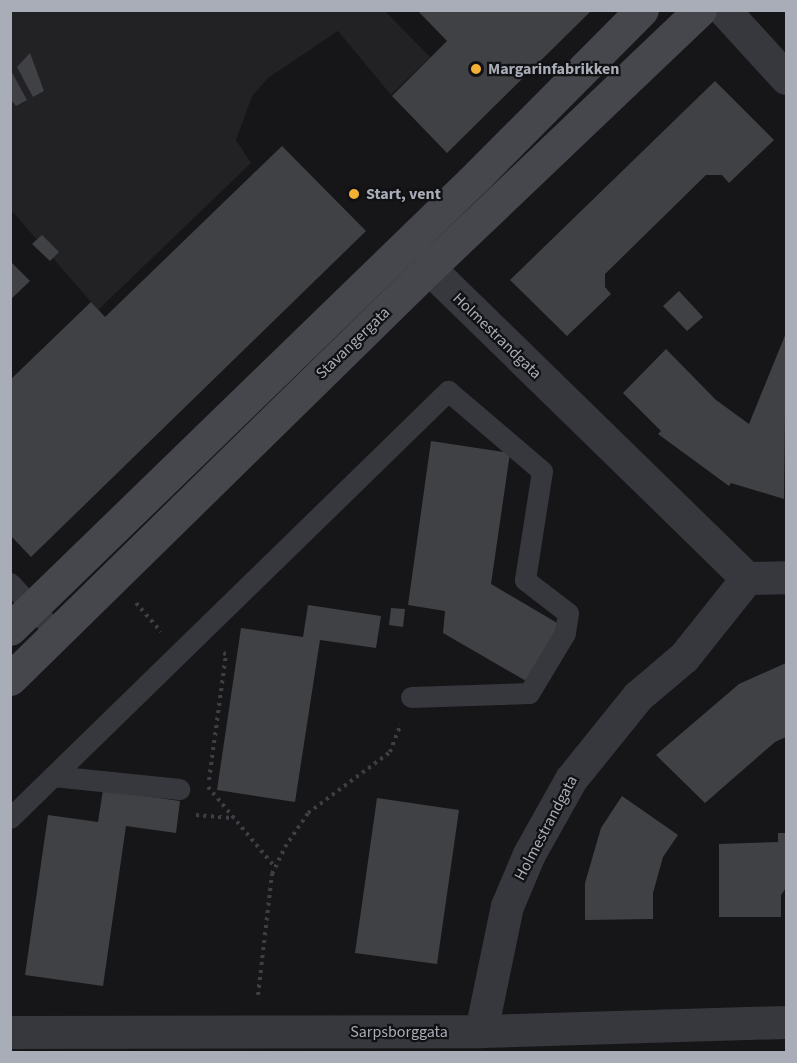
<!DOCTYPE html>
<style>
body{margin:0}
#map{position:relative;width:797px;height:1063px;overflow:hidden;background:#161618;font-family:"Source Sans 3",sans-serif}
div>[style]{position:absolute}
.built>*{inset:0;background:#222225}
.building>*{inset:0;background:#404145}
.path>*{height:4px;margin-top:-2px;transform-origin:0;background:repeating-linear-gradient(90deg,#3d3f44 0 3px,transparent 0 7.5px)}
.service>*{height:21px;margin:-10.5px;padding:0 10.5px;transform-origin:10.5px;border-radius:10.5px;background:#37383d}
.minor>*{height:33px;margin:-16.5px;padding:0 16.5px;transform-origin:16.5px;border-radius:16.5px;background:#37383d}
.secondary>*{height:33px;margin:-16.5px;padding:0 16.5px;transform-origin:16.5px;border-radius:16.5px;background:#45474d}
.dots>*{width:16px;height:16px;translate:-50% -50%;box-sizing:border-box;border:3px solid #111113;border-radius:50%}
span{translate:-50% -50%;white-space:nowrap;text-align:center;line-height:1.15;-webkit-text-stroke:4.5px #111113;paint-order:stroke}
.poi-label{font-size:16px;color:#a8adb8;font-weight:700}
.left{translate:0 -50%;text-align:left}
.street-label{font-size:16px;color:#a8adb8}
.frame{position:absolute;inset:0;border:12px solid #a8adb8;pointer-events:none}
</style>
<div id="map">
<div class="built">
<div style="clip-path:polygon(10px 11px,385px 11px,430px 57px,391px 95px,338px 31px,268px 78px,252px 96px,236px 140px,251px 163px,98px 310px,11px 210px)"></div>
</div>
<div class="building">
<div style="clip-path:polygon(417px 10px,592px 10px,447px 153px,392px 96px,447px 41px)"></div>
<div style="clip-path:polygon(30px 53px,44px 91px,33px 97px,17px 67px)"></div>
<div style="clip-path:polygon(10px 69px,27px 100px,16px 106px,10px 99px)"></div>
<div style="clip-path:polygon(715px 81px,774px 140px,729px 183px,722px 175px,706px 175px,605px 274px,605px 287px,611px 294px,567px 336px,510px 280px)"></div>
<div style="clip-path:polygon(282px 146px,366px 231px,31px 557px,10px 535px,10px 380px,91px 302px,105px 317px)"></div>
<div style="clip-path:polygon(42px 235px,59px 252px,50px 261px,32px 244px)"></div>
<div style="clip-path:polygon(10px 261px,30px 281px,10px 300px)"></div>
<div style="clip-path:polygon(679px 291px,703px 317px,687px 331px,663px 306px)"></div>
<div style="clip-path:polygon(786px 333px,784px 499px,731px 483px,729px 486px,658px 434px,661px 431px,623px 393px,666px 349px,716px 400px,749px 424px)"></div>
<div style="clip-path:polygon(431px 441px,510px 453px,491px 584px,559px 624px,526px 681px,443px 633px,445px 611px,408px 605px)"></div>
<div style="clip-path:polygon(308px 605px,381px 616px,376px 648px,320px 640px,295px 802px,217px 790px,241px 628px,303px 637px)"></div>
<div style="clip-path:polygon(391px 608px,405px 609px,403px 627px,389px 625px)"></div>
<div style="clip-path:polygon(786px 663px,786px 737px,775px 742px,705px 803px,656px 755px,739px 684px)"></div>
<div style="clip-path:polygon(103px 790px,180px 801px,176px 833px,126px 826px,103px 986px,25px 975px,48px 815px,98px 822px)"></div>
<div style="clip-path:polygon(622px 796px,678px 835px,663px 857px,653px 893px,653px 919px,585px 920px,585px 883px,601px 828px)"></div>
<div style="clip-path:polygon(377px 798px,459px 810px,437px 964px,355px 953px)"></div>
<div style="clip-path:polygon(778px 833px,786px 833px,786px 888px,781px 895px,781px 917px,719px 917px,719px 844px,778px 842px)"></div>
</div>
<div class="path">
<div style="left:136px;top:603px;width:38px;rotate:49deg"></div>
<div style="left:209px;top:780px;width:127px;rotate:-82.3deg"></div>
<div style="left:226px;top:654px;width:3px;rotate:-162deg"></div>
<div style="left:208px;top:787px;width:104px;rotate:50.1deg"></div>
<div style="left:196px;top:815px;width:38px;rotate:5deg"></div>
<div style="left:258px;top:995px;width:122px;rotate:-83.4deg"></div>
<div style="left:272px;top:874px;width:30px;rotate:-64deg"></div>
<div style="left:285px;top:847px;width:41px;rotate:-55.9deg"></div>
<div style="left:308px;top:813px;width:102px;rotate:-36.6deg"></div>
<div style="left:390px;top:752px;width:30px;rotate:-69deg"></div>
</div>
<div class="service">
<div style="left:10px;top:583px;width:69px;rotate:47.3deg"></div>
<div style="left:53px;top:776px;width:127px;rotate:5.9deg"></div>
<div style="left:10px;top:818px;width:612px;rotate:-44.27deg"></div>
<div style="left:448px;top:391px;width:123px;rotate:40.4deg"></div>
<div style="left:542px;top:471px;width:110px;rotate:98.9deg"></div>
<div style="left:525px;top:580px;width:54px;rotate:37.5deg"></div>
<div style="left:568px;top:613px;width:20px;rotate:99deg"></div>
<div style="left:565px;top:633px;width:70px;rotate:121deg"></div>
<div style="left:529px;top:693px;width:118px;rotate:178.1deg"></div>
</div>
<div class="minor">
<div style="left:724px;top:10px;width:92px;rotate:47.6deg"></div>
<div style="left:429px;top:268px;width:444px;rotate:44.3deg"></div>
<div style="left:747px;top:578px;width:39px;rotate:-1deg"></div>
<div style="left:481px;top:1031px;width:128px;rotate:-78.3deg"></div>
<div style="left:507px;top:906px;width:56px;rotate:-67.1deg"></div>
<div style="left:529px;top:854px;width:86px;rotate:-60.8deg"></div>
<div style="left:571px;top:779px;width:107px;rotate:-51.1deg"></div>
<div style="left:638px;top:696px;width:60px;rotate:-40.3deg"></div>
<div style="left:684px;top:657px;width:101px;rotate:-51.4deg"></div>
<div style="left:10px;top:1032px;width:471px;rotate:-0.1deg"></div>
<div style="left:481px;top:1031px;width:305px;rotate:-1.7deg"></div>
</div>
<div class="secondary">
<div style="left:10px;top:629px;width:653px;rotate:-44.13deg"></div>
<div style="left:479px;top:174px;width:231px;rotate:-45.2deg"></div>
<div style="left:10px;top:679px;width:587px;rotate:-44.45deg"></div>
<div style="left:429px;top:268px;width:374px;rotate:-43.6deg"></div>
</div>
<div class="dots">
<div style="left:476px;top:69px;background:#f2b134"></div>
<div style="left:354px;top:194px;background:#f2b134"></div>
</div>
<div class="poi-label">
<span class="left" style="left:488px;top:69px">Margarinfabrikken</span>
<span class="left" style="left:366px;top:194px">Start, vent</span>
</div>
<div class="street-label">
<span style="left:497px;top:336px;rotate:44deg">Holmestrandgata</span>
<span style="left:353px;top:343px;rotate:-44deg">Stavangergata</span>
<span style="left:546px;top:828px;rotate:-62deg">Holmestrandgata</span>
<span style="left:399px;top:1032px">Sarpsborggata</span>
</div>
<div class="frame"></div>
</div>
